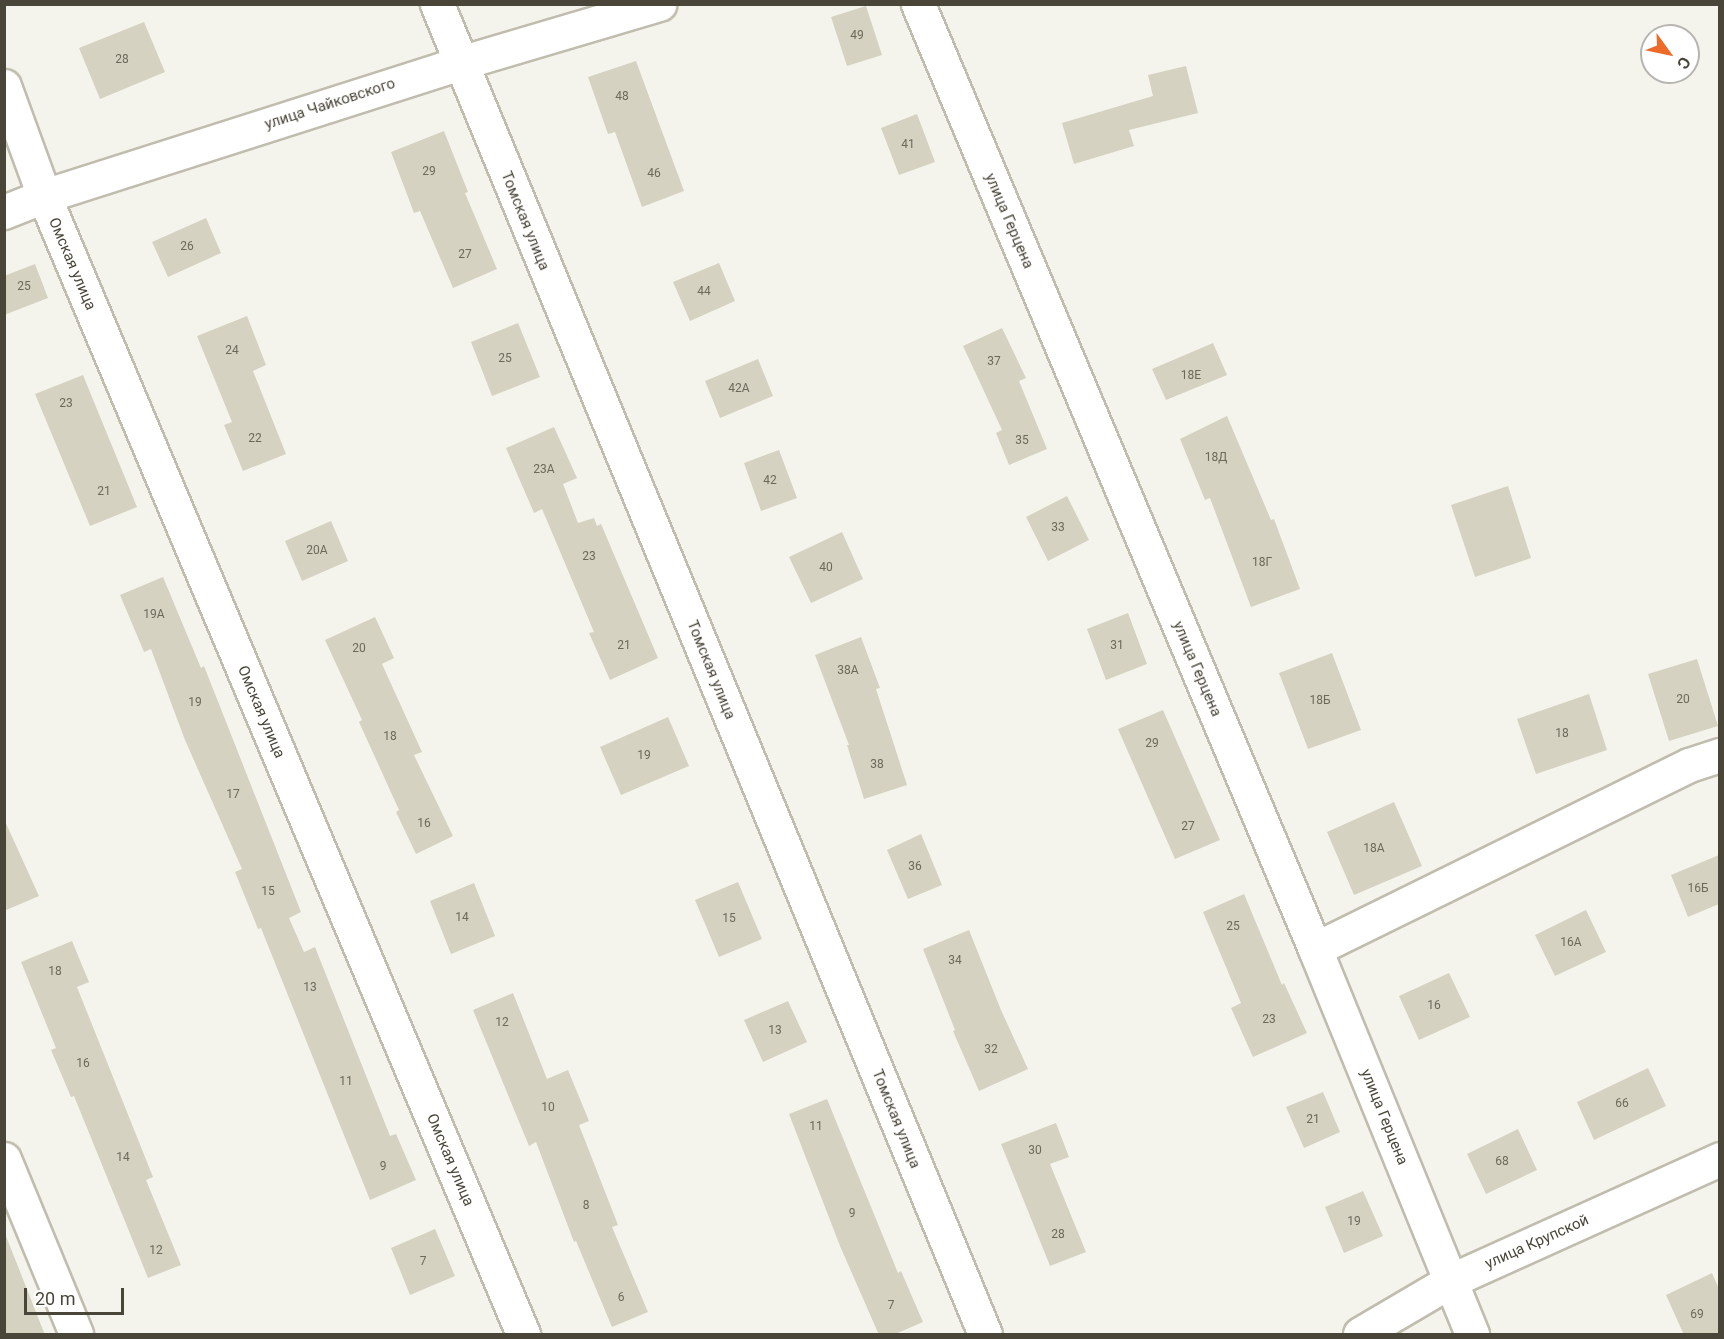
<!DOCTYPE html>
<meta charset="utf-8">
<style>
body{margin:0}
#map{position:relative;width:1724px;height:1339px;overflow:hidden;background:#f5f4ec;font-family:Roboto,sans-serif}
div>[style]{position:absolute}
.building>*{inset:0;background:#d6d2c1}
.roads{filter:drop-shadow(2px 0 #c0bdae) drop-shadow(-2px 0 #c0bdae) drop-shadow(0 2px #c0bdae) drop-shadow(0 -2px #c0bdae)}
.minor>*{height:33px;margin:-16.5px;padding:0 16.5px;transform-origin:16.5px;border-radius:16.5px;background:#fff}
span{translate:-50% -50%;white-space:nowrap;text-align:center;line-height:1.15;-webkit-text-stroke:4.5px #fff;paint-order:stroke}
.number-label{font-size:12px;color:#6c695b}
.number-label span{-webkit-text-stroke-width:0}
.street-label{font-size:15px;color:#494639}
.frame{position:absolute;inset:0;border:6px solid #494639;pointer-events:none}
.north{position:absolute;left:1640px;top:24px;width:60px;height:60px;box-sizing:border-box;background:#fff;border:2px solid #b6b5b0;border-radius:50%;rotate:123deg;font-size:16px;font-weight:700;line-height:24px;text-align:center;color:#494639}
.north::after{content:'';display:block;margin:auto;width:21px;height:27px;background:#ee6a29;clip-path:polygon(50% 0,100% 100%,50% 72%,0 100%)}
.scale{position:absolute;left:24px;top:1288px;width:100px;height:27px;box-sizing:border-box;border:3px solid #494639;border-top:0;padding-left:8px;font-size:18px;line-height:21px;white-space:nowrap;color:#494639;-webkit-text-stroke:4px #fff;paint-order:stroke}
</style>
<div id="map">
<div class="building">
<div style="clip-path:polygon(866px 6px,882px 55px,847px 66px,831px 17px)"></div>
<div style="clip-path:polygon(144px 22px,165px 72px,100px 99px,79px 48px)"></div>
<div style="clip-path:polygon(636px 61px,684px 191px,642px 207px,615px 132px,608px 134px,588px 77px)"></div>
<div style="clip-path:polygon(1186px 66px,1198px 113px,1129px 130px,1134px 146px,1074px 164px,1062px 123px,1153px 96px,1148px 75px)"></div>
<div style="clip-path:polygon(917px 114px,935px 162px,899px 175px,881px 128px)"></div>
<div style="clip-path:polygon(444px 131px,468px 192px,465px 193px,497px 269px,453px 288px,420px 211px,414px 213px,391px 152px)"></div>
<div style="clip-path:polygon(206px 218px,221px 253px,168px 277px,152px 242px)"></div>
<div style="clip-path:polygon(719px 263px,735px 301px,690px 321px,673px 282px)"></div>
<div style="clip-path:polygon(35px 264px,48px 298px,4px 315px,4px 276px)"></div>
<div style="clip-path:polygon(247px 316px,266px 365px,253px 371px,286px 454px,243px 471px,224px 425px,232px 422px,197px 336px)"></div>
<div style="clip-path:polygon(518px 323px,540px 377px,492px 396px,471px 342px)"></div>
<div style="clip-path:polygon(1002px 328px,1026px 378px,1019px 381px,1047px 449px,1009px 465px,996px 433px,1002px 430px,963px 346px)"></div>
<div style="clip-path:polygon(1213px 343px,1227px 375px,1166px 400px,1152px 369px)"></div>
<div style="clip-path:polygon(758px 359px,773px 396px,720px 418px,705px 381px)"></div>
<div style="clip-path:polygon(83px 375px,137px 507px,90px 526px,35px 394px)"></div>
<div style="clip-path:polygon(1227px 416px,1271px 520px,1274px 519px,1300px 589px,1251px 607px,1210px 498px,1205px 500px,1180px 439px)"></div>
<div style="clip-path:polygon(554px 427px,577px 478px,563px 484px,578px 523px,594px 518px,597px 526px,601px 524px,658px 658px,610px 680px,589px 633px,594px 632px,542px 509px,534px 513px,506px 448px)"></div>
<div style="clip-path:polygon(779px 450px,797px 498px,761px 511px,744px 463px)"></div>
<div style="clip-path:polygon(1508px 486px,1531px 558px,1475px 577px,1451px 505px)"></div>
<div style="clip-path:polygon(1067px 496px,1089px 540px,1048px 561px,1026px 517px)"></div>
<div style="clip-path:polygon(331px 521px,348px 561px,302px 581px,285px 541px)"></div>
<div style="clip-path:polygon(842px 532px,863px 579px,811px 603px,789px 557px)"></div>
<div style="clip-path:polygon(163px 577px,201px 668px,204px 666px,301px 912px,289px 918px,304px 952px,315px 947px,390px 1136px,396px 1134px,416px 1180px,370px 1200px,261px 928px,258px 929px,235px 872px,242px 869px,185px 740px,151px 649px,144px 652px,120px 595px)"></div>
<div style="clip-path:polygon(1128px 613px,1147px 664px,1106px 680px,1087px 629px)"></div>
<div style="clip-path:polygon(375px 617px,394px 658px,382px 664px,422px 752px,414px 755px,453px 836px,416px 854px,396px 812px,399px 810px,359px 722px,362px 720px,325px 640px)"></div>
<div style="clip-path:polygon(861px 637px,880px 688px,876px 689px,907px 785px,864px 799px,847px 745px,849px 745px,815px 655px)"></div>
<div style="clip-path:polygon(1332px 653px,1361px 730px,1308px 749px,1279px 673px)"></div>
<div style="clip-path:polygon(1697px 659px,1718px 726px,1669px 741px,1648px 674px)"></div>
<div style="clip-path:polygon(1589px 694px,1607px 750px,1536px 774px,1517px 719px)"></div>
<div style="clip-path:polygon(1163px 710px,1220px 840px,1175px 859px,1118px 729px)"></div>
<div style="clip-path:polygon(668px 717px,689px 766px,621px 795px,600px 747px)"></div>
<div style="clip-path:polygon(1394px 802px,1422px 866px,1354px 895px,1327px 832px)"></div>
<div style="clip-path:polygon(4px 819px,39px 896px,4px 911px)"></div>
<div style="clip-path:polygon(921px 834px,942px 885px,908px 899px,887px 850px)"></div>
<div style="clip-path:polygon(1719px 855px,1719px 904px,1688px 917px,1671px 875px)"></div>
<div style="clip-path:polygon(738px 882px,762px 939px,719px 957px,695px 900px)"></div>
<div style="clip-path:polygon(474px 883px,495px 936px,451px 954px,430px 901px)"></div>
<div style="clip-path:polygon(1244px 894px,1282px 985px,1284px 983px,1307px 1033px,1253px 1057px,1231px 1008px,1241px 1003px,1203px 912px)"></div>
<div style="clip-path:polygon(1586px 910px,1606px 952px,1555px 976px,1535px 935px)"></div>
<div style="clip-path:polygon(969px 930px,1001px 1010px,1028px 1069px,979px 1091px,953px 1031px,955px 1030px,923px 949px)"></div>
<div style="clip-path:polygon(72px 941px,89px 982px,77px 987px,153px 1177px,146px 1180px,181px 1265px,148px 1278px,74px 1096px,71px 1097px,51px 1050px,56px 1048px,21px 962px)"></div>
<div style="clip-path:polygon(1449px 973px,1470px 1017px,1419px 1040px,1399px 996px)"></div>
<div style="clip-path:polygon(513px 993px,547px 1079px,568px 1070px,589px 1121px,579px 1125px,618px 1225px,612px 1227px,648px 1312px,612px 1327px,576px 1241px,574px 1242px,536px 1142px,529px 1146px,473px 1010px)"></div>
<div style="clip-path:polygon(788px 1001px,807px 1042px,763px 1062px,744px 1020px)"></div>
<div style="clip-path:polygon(1648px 1068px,1666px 1106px,1594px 1140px,1577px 1102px)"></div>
<div style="clip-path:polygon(1323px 1092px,1340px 1132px,1304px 1148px,1286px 1107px)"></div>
<div style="clip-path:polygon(827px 1099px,898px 1273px,901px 1271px,923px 1322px,893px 1335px,879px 1335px,840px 1246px,789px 1114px)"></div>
<div style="clip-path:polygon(1056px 1123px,1069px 1157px,1050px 1164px,1086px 1252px,1050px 1266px,1001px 1144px)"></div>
<div style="clip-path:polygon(1518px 1129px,1537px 1170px,1486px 1194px,1467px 1154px)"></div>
<div style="clip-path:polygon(1363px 1191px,1383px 1236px,1344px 1253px,1325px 1207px)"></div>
<div style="clip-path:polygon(435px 1229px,455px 1276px,410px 1295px,391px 1248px)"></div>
<div style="clip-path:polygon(4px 1236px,6px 1236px,45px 1335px,4px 1335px)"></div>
<div style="clip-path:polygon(1712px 1273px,1719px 1289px,1719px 1335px,1684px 1335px,1666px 1295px)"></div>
</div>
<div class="roads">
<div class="minor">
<div style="left:437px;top:4px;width:1438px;rotate:67.61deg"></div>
<div style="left:918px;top:4px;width:1025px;rotate:67.21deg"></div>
<div style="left:1315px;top:949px;width:416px;rotate:67.8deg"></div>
<div style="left:4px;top:86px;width:117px;rotate:70deg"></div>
<div style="left:44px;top:196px;width:1235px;rotate:67.17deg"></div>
<div style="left:4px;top:212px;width:43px;rotate:-21.8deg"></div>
<div style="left:44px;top:196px;width:437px;rotate:-17.7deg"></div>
<div style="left:460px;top:63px;width:208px;rotate:-16.5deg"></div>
<div style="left:1315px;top:949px;width:417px;rotate:-26.2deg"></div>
<div style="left:1689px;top:765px;width:33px;rotate:-18deg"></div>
<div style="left:4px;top:1159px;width:189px;rotate:67.6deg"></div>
<div style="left:1360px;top:1334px;width:107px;rotate:-30.4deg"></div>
<div style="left:1452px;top:1280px;width:294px;rotate:-24.3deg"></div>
</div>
</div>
<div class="number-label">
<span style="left:857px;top:36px">49</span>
<span style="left:122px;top:60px">28</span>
<span style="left:622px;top:97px">48</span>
<span style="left:908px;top:145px">41</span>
<span style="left:429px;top:172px">29</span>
<span style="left:654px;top:174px">46</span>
<span style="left:187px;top:247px">26</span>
<span style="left:465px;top:255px">27</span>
<span style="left:24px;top:287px">25</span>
<span style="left:704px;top:292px">44</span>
<span style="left:232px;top:351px">24</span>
<span style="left:505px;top:359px">25</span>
<span style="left:994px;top:362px">37</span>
<span style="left:1191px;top:376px">18Е</span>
<span style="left:739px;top:389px">42А</span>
<span style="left:66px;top:404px">23</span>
<span style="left:255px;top:439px">22</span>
<span style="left:1022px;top:441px">35</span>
<span style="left:1216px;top:458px">18Д</span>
<span style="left:544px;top:470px">23А</span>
<span style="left:770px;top:481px">42</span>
<span style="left:104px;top:492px">21</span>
<span style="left:1058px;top:528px">33</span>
<span style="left:317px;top:551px">20А</span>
<span style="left:589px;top:557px">23</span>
<span style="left:1262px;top:563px">18Г</span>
<span style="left:826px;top:568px">40</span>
<span style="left:154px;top:615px">19А</span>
<span style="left:624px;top:646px">21</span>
<span style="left:1117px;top:646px">31</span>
<span style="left:359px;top:649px">20</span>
<span style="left:848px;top:671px">38А</span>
<span style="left:1683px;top:700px">20</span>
<span style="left:1320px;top:701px">18Б</span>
<span style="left:195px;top:703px">19</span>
<span style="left:1562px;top:734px">18</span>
<span style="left:390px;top:737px">18</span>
<span style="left:1152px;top:744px">29</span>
<span style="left:644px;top:756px">19</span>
<span style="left:877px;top:765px">38</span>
<span style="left:233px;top:795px">17</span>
<span style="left:424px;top:824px">16</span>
<span style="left:1188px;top:827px">27</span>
<span style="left:1374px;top:849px">18А</span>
<span style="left:915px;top:867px">36</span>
<span style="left:1698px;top:889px">16Б</span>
<span style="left:268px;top:892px">15</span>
<span style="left:462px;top:918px">14</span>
<span style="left:729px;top:919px">15</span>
<span style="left:1233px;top:927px">25</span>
<span style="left:1571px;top:943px">16А</span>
<span style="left:955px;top:961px">34</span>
<span style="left:55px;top:972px">18</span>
<span style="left:310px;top:988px">13</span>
<span style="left:1434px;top:1006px">16</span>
<span style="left:1269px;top:1020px">23</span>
<span style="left:502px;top:1023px">12</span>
<span style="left:775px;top:1031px">13</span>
<span style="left:991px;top:1050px">32</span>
<span style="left:83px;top:1064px">16</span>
<span style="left:346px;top:1082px">11</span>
<span style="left:1622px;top:1104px">66</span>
<span style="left:548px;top:1108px">10</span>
<span style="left:1313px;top:1120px">21</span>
<span style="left:816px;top:1127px">11</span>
<span style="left:1035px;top:1151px">30</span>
<span style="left:123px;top:1158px">14</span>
<span style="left:1502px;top:1162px">68</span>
<span style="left:383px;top:1167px">9</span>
<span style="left:586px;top:1206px">8</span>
<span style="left:852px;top:1214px">9</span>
<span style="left:1354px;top:1222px">19</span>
<span style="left:1058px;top:1235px">28</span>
<span style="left:156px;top:1251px">12</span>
<span style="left:423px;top:1262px">7</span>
<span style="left:621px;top:1298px">6</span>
<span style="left:891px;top:1306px">7</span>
<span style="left:1697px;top:1315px">69</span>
</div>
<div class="street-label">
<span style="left:330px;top:104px;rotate:-18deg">улица Чайковского</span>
<span style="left:525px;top:221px;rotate:68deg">Томская улица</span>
<span style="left:1009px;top:221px;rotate:67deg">улица Герцена</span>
<span style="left:72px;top:264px;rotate:67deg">Омская улица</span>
<span style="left:1197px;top:669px;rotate:67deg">улица Герцена</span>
<span style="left:711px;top:670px;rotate:68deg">Томская улица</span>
<span style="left:261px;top:712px;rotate:67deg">Омская улица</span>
<span style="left:1384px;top:1117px;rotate:68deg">улица Герцена</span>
<span style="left:896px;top:1119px;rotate:68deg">Томская улица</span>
<span style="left:450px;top:1160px;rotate:67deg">Омская улица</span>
<span style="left:1537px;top:1242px;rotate:-24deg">улица Крупской</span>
</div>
<div class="frame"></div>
<div class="north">С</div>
<div class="scale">20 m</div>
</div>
